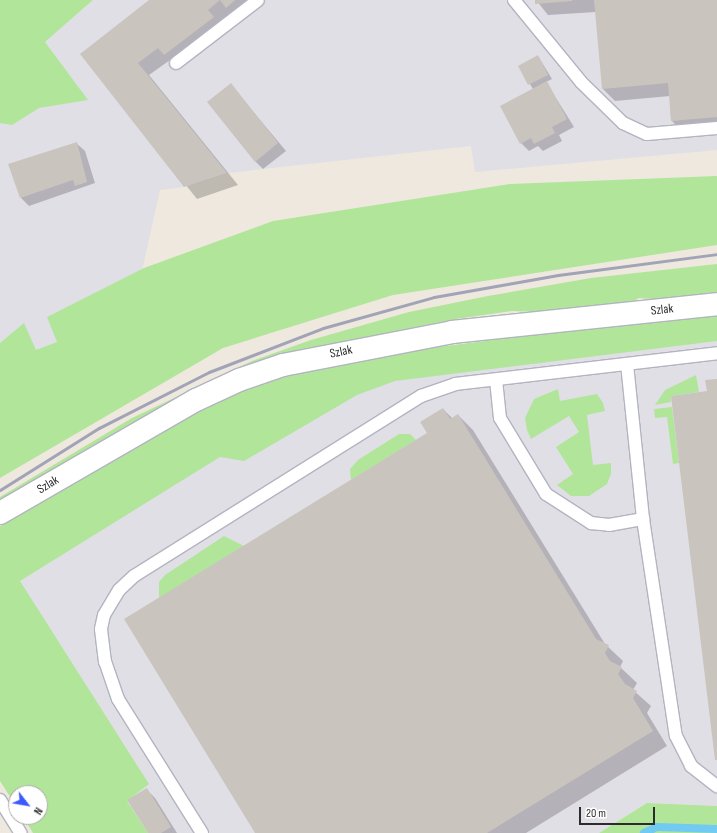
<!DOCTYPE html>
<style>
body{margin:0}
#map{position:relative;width:717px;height:833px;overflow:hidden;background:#eee8de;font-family:"Sofia Sans Condensed",sans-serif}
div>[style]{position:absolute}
.industrial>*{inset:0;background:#e1dfe6}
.green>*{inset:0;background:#b1e59a}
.shadow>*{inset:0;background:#0003}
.stream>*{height:8px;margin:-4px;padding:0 4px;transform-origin:4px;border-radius:4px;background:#70caf1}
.building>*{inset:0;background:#c9c5be}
.roads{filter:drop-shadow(1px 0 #b2b4c0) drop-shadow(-1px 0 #b2b4c0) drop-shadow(0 1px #b2b4c0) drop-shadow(0 -1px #b2b4c0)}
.lane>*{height:12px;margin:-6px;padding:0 6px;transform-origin:6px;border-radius:6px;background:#fff}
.street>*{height:22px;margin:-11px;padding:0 11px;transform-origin:11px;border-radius:11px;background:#fff}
.rail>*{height:3px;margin:-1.5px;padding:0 1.5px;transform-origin:1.5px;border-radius:1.5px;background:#a1a3b6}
span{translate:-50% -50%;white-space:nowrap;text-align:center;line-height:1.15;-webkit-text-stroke:3px #fff;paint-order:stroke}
.street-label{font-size:13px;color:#2c2c2c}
.north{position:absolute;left:8px;top:785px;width:40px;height:40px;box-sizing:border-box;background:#fff;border:1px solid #ababab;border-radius:50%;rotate:121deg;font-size:11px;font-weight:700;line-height:16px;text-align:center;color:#2c2c2c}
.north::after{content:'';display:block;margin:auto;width:14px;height:18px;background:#3c5afd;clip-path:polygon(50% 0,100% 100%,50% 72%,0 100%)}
.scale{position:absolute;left:579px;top:807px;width:76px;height:18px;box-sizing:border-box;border:2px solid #2c2c2c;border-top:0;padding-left:5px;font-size:12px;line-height:14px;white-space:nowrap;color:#2c2c2c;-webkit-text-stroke:3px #fff;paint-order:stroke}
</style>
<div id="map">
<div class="industrial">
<div style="clip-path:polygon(0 0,45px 42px,93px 0,717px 0,717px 150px,475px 172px,471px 146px,228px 173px,184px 187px,160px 190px,134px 306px,0 456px)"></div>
<div style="clip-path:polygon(717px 324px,717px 806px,647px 803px,599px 833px,60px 833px,40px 793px,0 563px,381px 362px)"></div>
</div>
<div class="green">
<div style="clip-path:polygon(0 0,93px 0,45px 42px,88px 100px,39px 108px,12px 125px,0 123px)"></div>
<div style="clip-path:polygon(717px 176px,717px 245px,393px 295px,223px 348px,0 478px,0 343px,24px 323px,36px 350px,57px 342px,47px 317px,144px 268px,273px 221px,510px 184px)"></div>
<div style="clip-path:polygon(717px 264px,717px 295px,675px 301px,639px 298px,628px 304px,562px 313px,512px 311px,456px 319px,297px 351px,254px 365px,186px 394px,132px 423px,0 506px,0 497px,132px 418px,252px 361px,311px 340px,409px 312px,488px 296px,591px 278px)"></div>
<div style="clip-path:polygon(717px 311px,717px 341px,395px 381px,357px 395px,244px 461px,220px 457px,20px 581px,149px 784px,127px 801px,148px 833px,33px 833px,23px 817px,40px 817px,40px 793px,16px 793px,16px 806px,0 781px,0 526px,228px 394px,329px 361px)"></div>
<div style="clip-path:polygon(696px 375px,699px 392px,671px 396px,671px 402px,655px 405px,665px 390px)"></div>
<div style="clip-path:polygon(558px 389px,560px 401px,597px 394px,603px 403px,605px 411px,587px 415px,593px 465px,611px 463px,611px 474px,607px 484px,589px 496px,571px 496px,557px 485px,573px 474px,556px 447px,579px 432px,569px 416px,531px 439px,527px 430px,525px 418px,534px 399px)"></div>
<div style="clip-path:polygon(672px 407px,679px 463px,673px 464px,667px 417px,655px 418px,654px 409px)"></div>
<div style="clip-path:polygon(399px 434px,410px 434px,416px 440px,351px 480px,350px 469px,358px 460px)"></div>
<div style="clip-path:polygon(224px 536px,244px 546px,159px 598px,159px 582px,165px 575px)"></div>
<div style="clip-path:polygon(647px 803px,717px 806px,717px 833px,599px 833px)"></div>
</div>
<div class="shadow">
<div style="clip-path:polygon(151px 0,262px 0,238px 19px,231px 12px,219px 22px,225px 29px,177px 66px,170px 60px,149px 75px,238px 185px,197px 199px,81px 54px)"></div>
<div style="clip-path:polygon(536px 0,717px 0,717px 129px,683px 132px,671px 120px,670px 96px,615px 101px,603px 89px,596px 12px,548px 15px)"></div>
<div style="clip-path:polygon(538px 56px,552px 79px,546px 82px,574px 127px,559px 135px,562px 141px,543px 151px,538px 146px,529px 151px,521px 143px,533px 89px,519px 66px)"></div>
<div style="clip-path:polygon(230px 84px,286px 151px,263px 169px,255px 161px)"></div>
<div style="clip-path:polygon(76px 143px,85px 151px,95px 183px,29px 206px,21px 198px)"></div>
<div style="clip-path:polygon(443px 409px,453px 419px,458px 415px,473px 430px,605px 644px,623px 661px,620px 667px,637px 683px,633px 690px,651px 706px,647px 713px,667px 746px,526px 833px,257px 833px,429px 434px)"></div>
<div style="clip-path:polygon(147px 790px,155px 798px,177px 833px,149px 833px)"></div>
</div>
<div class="stream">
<div style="left:644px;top:833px;width:14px;rotate:-25deg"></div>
<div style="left:657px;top:827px;width:60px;rotate:1.9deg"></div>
</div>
<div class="building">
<div style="clip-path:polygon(149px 0,235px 0,226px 8px,220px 0,208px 10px,214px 17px,164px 55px,158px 48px,138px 63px,227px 173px,184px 187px,80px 54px)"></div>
<div style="clip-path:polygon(535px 0,572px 0,572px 1px,535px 4px)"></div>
<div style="clip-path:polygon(594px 0,717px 0,717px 117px,671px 121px,668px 83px,602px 89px)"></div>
<div style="clip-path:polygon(538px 55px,548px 75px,528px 85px,518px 66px)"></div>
<div style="clip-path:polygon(547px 81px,567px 119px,552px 127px,555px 133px,534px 144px,531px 138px,520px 144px,500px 106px)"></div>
<div style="clip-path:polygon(231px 83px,278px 143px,255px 162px,207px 102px)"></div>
<div style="clip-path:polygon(77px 142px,87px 182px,75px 186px,73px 180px,20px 198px,8px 164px)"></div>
<div style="clip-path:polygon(717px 379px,717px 760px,715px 760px,671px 396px,707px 391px,705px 380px)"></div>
<div style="clip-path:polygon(443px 408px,450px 419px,458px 414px,596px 639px,609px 645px,605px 653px,610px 661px,622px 667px,618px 674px,625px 684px,637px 691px,633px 698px,653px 731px,487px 833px,255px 833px,124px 619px,427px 433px,420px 422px)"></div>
<div style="clip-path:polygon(147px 788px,171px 827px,161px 833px,148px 833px,127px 800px)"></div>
</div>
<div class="roads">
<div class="lane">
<div style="left:514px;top:0;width:106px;rotate:50.7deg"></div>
<div style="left:581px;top:82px;width:59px;rotate:44.3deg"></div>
<div style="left:623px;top:123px;width:26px;rotate:25deg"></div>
<div style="left:647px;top:134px;width:70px;rotate:-4.9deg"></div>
<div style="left:176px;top:63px;width:103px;rotate:-37.5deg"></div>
<div style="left:627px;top:364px;width:156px;rotate:84.1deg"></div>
<div style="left:643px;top:519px;width:219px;rotate:81.4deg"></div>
<div style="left:676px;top:736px;width:34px;rotate:63deg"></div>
<div style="left:691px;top:766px;width:33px;rotate:38deg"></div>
<div style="left:496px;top:380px;width:38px;rotate:84deg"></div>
<div style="left:500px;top:418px;width:89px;rotate:58.8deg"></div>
<div style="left:546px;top:494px;width:54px;rotate:32.8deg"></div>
<div style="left:591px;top:523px;width:18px;rotate:6deg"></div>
<div style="left:609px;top:525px;width:35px;rotate:-10deg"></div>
<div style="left:0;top:800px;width:39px;rotate:58deg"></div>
<div style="left:202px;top:833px;width:158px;rotate:-122.1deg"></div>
<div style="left:118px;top:699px;width:39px;rotate:-109deg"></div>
<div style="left:105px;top:662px;width:33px;rotate:-97deg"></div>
<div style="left:101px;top:629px;width:14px;rotate:-78deg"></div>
<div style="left:104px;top:615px;width:29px;rotate:-59deg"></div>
<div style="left:119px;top:590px;width:21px;rotate:-43deg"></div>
<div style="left:134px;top:576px;width:339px;rotate:-32.1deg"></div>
<div style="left:421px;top:396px;width:36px;rotate:-19deg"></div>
<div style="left:455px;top:384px;width:264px;rotate:-6.7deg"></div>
</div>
<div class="street">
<div style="left:0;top:513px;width:226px;rotate:-30deg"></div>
<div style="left:196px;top:400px;width:47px;rotate:-24.9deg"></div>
<div style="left:239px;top:380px;width:46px;rotate:-18.8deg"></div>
<div style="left:283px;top:365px;width:172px;rotate:-11deg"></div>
<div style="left:452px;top:332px;width:266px;rotate:-6deg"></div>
</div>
</div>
<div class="rail">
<div style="left:0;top:490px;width:117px;rotate:-32.1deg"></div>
<div style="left:99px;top:428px;width:123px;rotate:-27deg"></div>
<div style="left:209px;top:372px;width:122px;rotate:-21.1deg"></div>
<div style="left:323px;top:328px;width:115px;rotate:-15.6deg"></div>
<div style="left:434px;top:297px;width:126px;rotate:-10.1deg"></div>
<div style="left:558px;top:275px;width:160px;rotate:-7.5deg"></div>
</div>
<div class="street-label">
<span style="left:662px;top:310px;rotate:-6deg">Szlak</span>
<span style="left:341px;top:352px;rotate:-12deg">Szlak</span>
<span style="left:48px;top:485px;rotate:-31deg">Szlak</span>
</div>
<div class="north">N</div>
<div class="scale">20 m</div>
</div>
